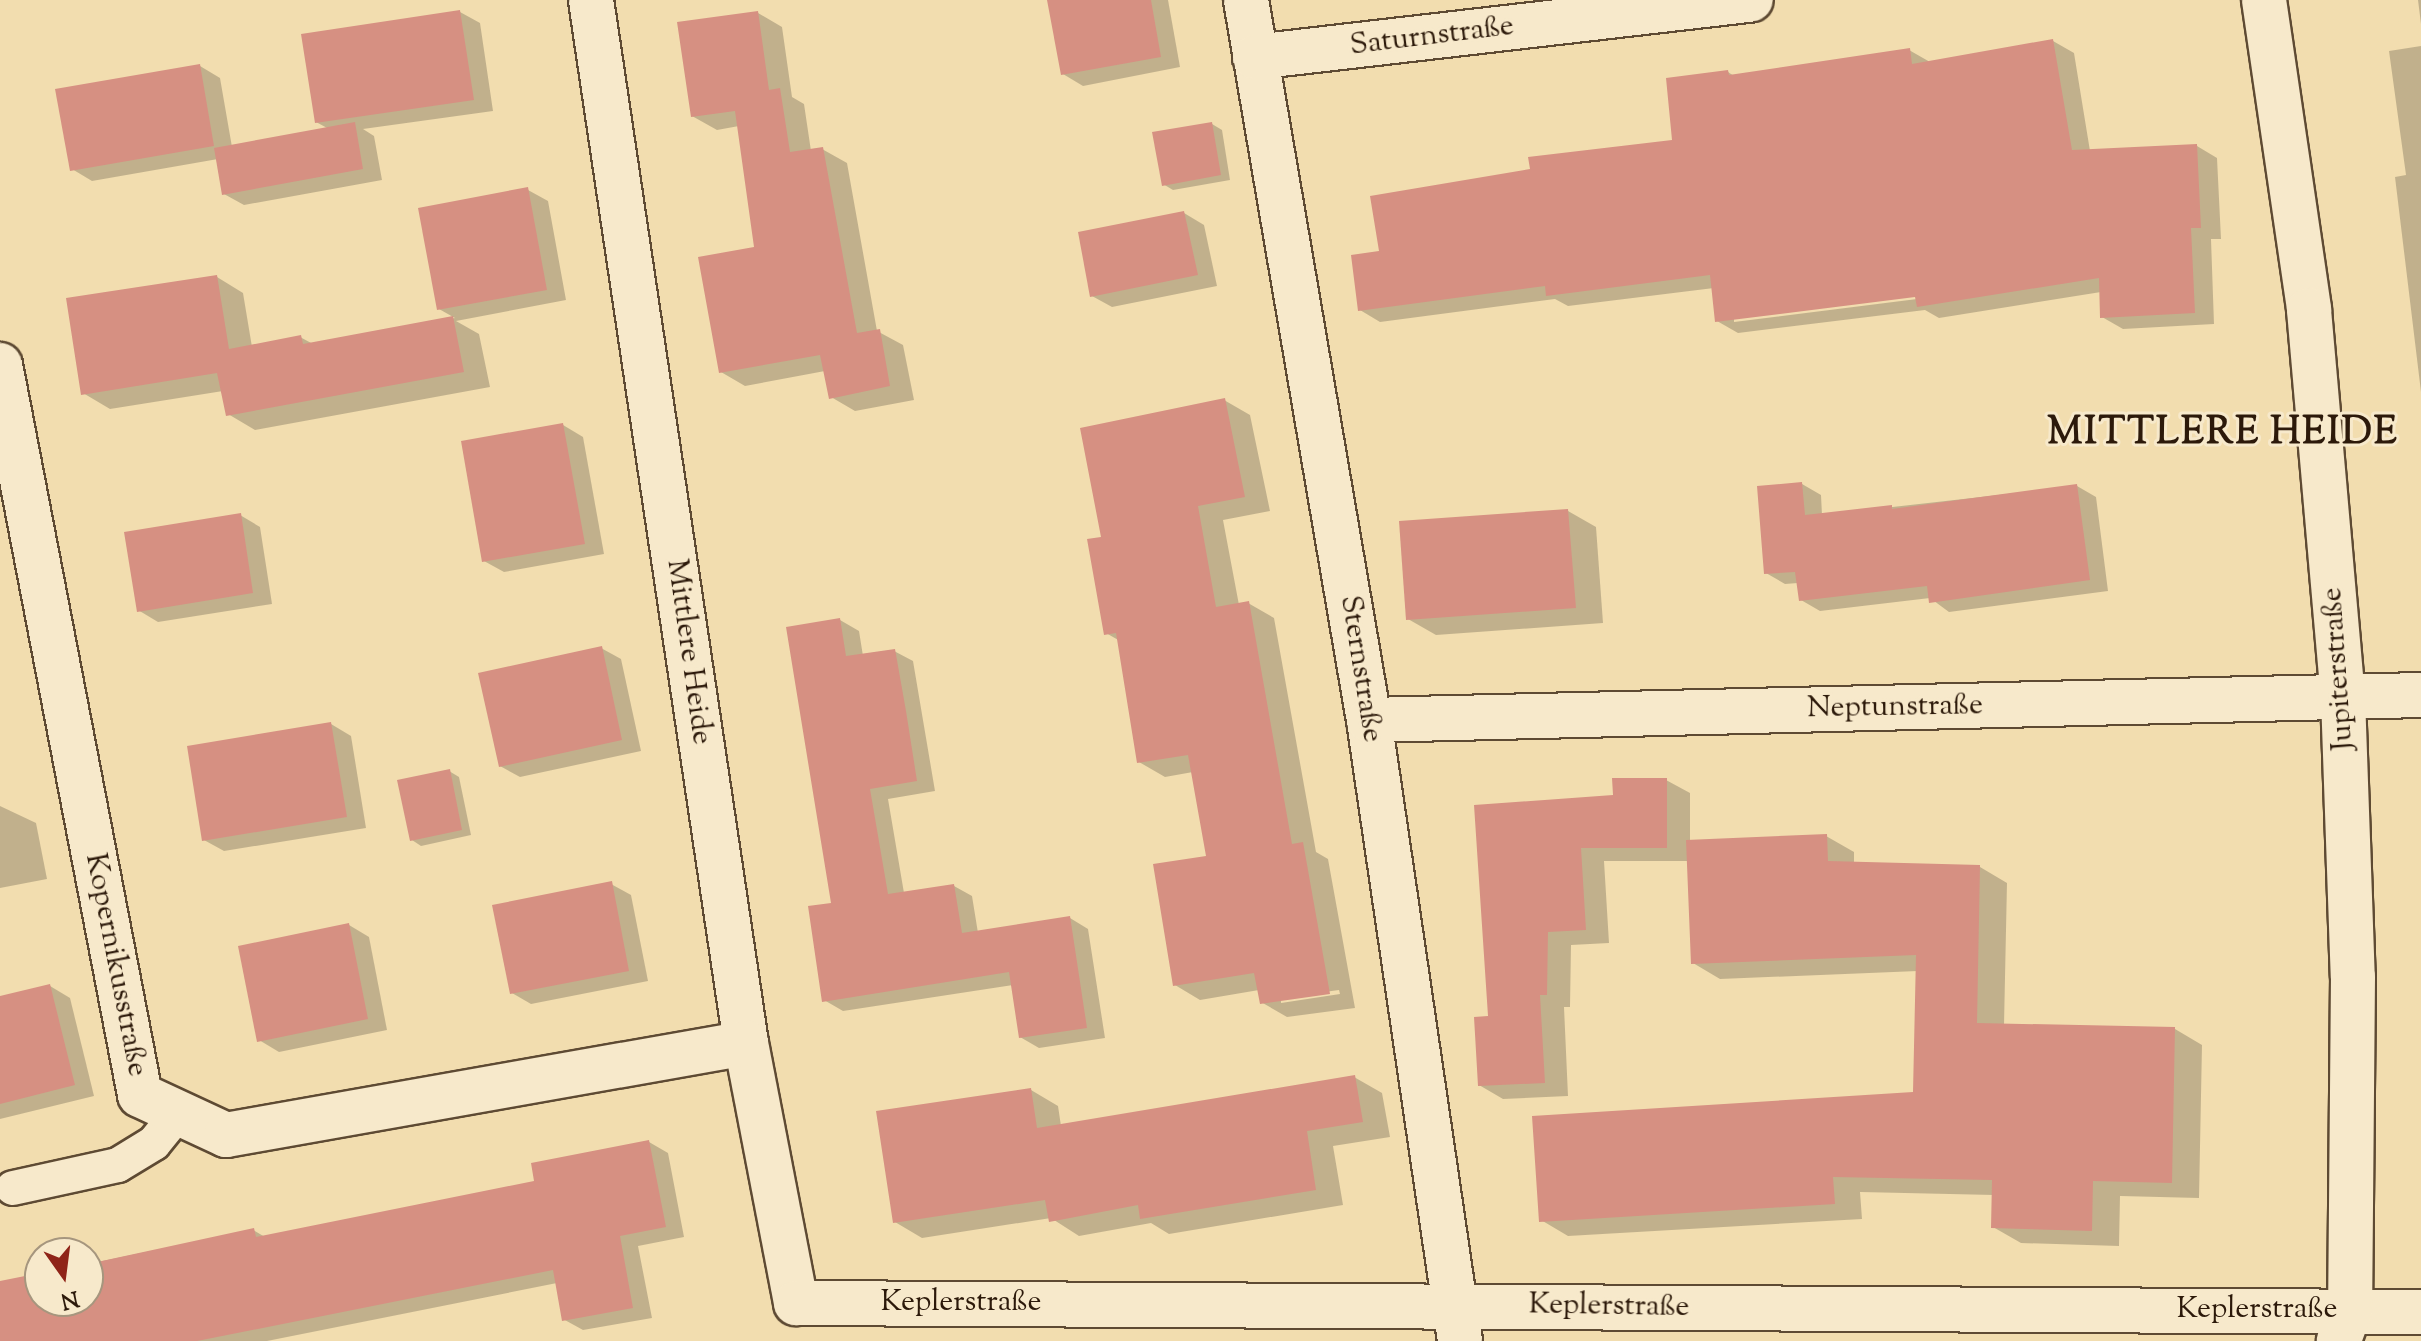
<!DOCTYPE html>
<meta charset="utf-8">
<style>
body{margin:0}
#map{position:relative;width:2421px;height:1341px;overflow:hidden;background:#f2ddaf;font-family:"Sorts Mill Goudy",serif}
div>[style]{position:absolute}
.shadow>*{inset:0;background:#0003}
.building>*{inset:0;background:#d69082}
.roads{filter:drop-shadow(2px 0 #5e4a33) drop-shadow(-2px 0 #5e4a33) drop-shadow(0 2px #5e4a33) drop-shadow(0 -2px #5e4a33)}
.lane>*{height:34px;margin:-17px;padding:0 17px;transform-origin:17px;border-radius:17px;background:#f7e9cb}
.street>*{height:44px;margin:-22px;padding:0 22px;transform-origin:22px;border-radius:22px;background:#f7e9cb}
span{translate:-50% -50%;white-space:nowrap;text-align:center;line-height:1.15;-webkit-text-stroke:6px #f7e9cb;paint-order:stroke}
.street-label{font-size:30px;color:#2c190a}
.district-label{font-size:38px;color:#2c190a;font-weight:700;letter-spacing:2px}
.north{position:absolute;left:24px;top:1237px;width:80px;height:80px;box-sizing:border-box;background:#f7e9cb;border:2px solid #a6967e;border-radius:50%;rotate:166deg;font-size:22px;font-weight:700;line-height:32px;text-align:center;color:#2c190a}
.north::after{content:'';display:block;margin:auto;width:28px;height:36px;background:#8f2418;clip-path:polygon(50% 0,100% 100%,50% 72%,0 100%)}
</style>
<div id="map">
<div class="shadow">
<div style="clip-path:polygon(1049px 0,1168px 0,1180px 67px,1083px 86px,1063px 74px)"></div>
<div style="clip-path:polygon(2418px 0,2421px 0,2421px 24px)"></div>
<div style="clip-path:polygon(460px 12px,480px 23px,493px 111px,363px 129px,374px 136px,382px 180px,244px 205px,224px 194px,218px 159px,92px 181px,72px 169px,200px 66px,220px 78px,232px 147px,329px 129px,316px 122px)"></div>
<div style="clip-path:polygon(758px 13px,782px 27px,792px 97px,804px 104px,811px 151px,822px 149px,847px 163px,877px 331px,903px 345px,914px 400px,855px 411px,831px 397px,825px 371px,745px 386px,721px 372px,757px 249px,739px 126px,717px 130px,692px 116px)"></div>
<div style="clip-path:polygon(evenodd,2053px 41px,2074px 53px,2090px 151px,2197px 146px,2217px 158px,2221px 239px,2211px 239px,2214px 324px,2123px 329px,2102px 317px,2101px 292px,1939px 318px,1925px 310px,1738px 333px,1717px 321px,1714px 288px,1568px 306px,1555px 299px,1380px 322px,1360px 310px,1381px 253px,1532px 170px,1674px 142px,1728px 72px,1734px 76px,1909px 50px,1930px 62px,2053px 41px,1925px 294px,1925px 298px,1734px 322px,1734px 318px,1925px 294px)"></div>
<div style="clip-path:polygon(2421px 46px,2421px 392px,2395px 177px,2406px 175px,2389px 51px)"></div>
<div style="clip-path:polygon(1212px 124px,1222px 130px,1230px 180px,1173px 190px,1163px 184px)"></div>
<div style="clip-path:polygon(528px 190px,548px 201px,566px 300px,456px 321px,479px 334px,490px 387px,255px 430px,228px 414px,223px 391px,110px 409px,83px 393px,217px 277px,243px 293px,252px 347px,300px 337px,313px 344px,455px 318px,439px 309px)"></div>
<div style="clip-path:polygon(1184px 213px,1204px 225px,1217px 286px,1112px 307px,1092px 296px)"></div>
<div style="clip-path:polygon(evenodd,1224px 400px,1250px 415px,1270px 511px,1223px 520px,1239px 605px,1248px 603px,1274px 618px,1316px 852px,1328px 859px,1355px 1008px,1287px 1017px,1261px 1002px,1259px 990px,1200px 1000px,1175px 985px,1208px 858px,1193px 772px,1165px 777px,1139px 762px,1120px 641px,1106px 633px,1104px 538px,1224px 400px,1339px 990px,1340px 994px,1281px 1003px,1281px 998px,1339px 990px)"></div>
<div style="clip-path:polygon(563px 425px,583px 437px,604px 554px,504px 572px,484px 561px)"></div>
<div style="clip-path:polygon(1802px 484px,1821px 495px,1822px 515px,2077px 486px,2096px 497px,2108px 591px,1949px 612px,1930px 598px,1820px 611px,1801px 600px,1798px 583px,1785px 584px,1766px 573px)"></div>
<div style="clip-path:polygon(1568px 511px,1596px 527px,1603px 623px,1436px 635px,1408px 619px)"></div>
<div style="clip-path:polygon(240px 515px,260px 527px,272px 604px,158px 622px,138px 610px)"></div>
<div style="clip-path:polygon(840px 620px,859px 631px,863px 656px,894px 651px,913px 661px,935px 791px,888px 799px,904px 893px,954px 886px,972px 896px,978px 933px,1070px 918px,1088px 929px,1105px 1038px,1039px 1048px,1020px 1037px,1013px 985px,843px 1011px,824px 1000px,834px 904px)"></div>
<div style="clip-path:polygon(601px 648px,621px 659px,641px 751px,520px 777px,500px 766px)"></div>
<div style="clip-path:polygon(331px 724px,351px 736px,366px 828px,224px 851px,204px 840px)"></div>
<div style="clip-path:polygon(449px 771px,459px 777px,471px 835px,421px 846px,412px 840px)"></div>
<div style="clip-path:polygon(1666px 780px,1690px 793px,1690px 841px,1826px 836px,1854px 852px,1854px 864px,1980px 867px,2007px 883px,2004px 1026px,2175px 1029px,2202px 1045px,2199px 1198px,2120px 1196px,2119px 1246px,2021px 1243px,1993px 1227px,1994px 1195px,1860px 1192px,1862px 1219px,1568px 1236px,1541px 1220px,1915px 1094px,1918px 971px,1720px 979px,1693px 963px,1688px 861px,1604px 861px,1609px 943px,1571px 945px,1570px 1007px,1564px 1007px,1568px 1096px,1503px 1099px,1479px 1085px,1490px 1018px,1476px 807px,1615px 797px)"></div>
<div style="clip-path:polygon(0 806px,36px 823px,47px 879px,0 888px)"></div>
<div style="clip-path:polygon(611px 884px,631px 895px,648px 981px,531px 1004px,512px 993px)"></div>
<div style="clip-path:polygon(349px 925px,369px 937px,387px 1030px,279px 1052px,259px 1040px)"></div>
<div style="clip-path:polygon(50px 986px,70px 998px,94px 1096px,0 1119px,0 999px)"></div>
<div style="clip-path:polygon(1354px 1077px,1382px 1093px,1390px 1137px,1333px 1146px,1343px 1205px,1169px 1234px,1151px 1223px,1079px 1236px,1051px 1218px,922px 1238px,895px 1222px,1031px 1090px,1058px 1106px,1061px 1126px)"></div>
<div style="clip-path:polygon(649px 1142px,668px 1153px,684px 1237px,638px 1246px,652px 1318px,583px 1330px,563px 1319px,557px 1283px,267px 1341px,0 1341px,0 1282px,40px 1274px,40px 1301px,88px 1301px,88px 1264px,253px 1230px,265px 1237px,536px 1182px)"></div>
</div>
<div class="building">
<div style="clip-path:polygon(1047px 0,1151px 0,1161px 57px,1061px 75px)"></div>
<div style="clip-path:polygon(460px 10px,474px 100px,315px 123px,301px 34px)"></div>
<div style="clip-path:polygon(758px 11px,769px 90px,780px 88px,790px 152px,823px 147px,857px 333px,880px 329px,890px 386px,829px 399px,820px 355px,719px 373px,698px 257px,754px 247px,735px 111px,691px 117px,677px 22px)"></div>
<div style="clip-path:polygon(2053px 39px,2072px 150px,2197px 144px,2201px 228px,2191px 228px,2195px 313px,2100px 318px,2099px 278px,1917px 307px,1915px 297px,1715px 322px,1710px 275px,1546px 296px,1545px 286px,1358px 311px,1351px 255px,1379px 251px,1370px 196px,1530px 169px,1528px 157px,1672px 140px,1666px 78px,1728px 70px,1729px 75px,1910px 48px,1912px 64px)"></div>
<div style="clip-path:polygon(200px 64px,214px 146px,70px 171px,55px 89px)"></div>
<div style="clip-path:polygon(355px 122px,363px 169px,222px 195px,214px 148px)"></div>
<div style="clip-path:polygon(1212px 122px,1221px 175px,1162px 186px,1152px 132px)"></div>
<div style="clip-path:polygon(528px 187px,547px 290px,437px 310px,418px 208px)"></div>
<div style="clip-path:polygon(1184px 211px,1198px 275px,1090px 297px,1078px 232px)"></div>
<div style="clip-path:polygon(217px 275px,229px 349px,301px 335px,303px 344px,453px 316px,464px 372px,226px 416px,217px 373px,81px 395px,66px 298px)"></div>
<div style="clip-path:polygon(1225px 398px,1245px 497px,1198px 506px,1216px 607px,1249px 601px,1292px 844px,1303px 842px,1330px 994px,1260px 1004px,1254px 973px,1173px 986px,1153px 864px,1206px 856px,1188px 755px,1137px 763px,1116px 633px,1104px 635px,1087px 539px,1101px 537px,1080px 428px)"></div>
<div style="clip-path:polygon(563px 423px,585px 544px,482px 562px,461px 441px)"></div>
<div style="clip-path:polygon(1802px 482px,1805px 515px,1892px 505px,1892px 509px,2077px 484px,2090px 580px,1929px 603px,1927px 586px,1799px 601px,1795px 572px,1764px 574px,1757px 486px)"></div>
<div style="clip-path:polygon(1568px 509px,1576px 608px,1406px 620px,1399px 521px)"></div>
<div style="clip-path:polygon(241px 513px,253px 593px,137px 612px,124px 532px)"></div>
<div style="clip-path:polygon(840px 618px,846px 656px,895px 649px,906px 711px,917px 781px,870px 789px,888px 894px,954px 884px,962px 933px,1070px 916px,1087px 1028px,1019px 1038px,1009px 972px,822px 1002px,808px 906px,831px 903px,786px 627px)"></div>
<div style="clip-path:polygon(602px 646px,622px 740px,499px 767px,478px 673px)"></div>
<div style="clip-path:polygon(331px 722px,347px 817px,202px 841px,187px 746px)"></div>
<div style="clip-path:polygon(450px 769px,462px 830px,410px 841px,397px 780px)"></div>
<div style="clip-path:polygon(1612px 778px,1667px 778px,1667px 848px,1581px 848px,1586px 930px,1548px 932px,1547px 995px,1540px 995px,1545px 1083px,1478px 1086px,1474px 1017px,1488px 1016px,1474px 805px,1613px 795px)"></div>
<div style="clip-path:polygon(1827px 834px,1828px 861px,1980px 865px,1977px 1023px,2175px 1027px,2172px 1183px,2093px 1181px,2092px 1231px,1991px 1228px,1992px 1180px,1833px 1177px,1835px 1204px,1539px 1222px,1532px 1116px,1913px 1092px,1916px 955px,1691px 964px,1686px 840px)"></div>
<div style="clip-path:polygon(612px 881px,629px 971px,510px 994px,492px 905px)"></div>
<div style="clip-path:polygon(349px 923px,368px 1019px,257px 1042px,238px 946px)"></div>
<div style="clip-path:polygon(50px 984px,75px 1085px,0 1104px,0 996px)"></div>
<div style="clip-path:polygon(1355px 1075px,1363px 1122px,1307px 1131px,1316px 1190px,1140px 1219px,1138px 1205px,1049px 1222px,1045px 1200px,893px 1223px,876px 1111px,1031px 1088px,1037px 1128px)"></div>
<div style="clip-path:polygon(649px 1140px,666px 1227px,620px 1236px,633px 1308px,562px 1321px,553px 1270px,197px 1341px,0 1341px,0 1281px,40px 1273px,40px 1301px,88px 1301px,88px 1264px,254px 1228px,256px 1237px,534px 1181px,531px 1163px)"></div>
</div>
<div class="roads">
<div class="lane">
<div style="left:13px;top:1188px;width:107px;rotate:-12.4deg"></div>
<div style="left:118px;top:1165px;width:42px;rotate:-31.4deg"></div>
<div style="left:154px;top:1143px;width:38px;rotate:-51deg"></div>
</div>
<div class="street">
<div style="left:591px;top:0;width:1054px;rotate:81.55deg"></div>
<div style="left:746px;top:1043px;width:265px;rotate:79.1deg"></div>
<div style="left:796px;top:1303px;width:1625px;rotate:0.32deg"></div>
<div style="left:1246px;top:0;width:730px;rotate:80.31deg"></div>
<div style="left:1369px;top:720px;width:628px;rotate:81.66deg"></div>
<div style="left:2264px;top:0;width:313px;rotate:81.7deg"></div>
<div style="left:2309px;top:310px;width:388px;rotate:85deg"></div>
<div style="left:2343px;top:697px;width:280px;rotate:88deg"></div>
<div style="left:2353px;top:977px;width:333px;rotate:90.5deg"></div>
<div style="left:2350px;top:1310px;width:33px;rotate:110deg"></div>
<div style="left:1255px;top:57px;width:499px;rotate:-6.6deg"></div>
<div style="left:0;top:365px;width:743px;rotate:79.14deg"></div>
<div style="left:140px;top:1095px;width:95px;rotate:24.9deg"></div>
<div style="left:226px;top:1135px;width:528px;rotate:-10.03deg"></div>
<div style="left:1369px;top:720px;width:1052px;rotate:-1.36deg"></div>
</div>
</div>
<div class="street-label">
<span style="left:1432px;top:37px;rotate:-7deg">Saturnstraße</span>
<span style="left:688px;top:652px;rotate:82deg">Mittlere Heide</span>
<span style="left:1360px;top:669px;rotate:81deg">Sternstraße</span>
<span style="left:2339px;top:669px;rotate:-94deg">Jupiterstraße</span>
<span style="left:1895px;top:708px;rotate:-1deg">Neptunstraße</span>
<span style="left:115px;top:965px;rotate:79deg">Kopernikusstraße</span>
<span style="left:961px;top:1303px">Keplerstraße</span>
<span style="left:1609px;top:1307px;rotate:1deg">Keplerstraße</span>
<span style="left:2257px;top:1310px">Keplerstraße</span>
</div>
<div class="district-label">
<span style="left:2223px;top:435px">MITTLERE HEIDE</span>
</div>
<div class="north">N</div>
</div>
